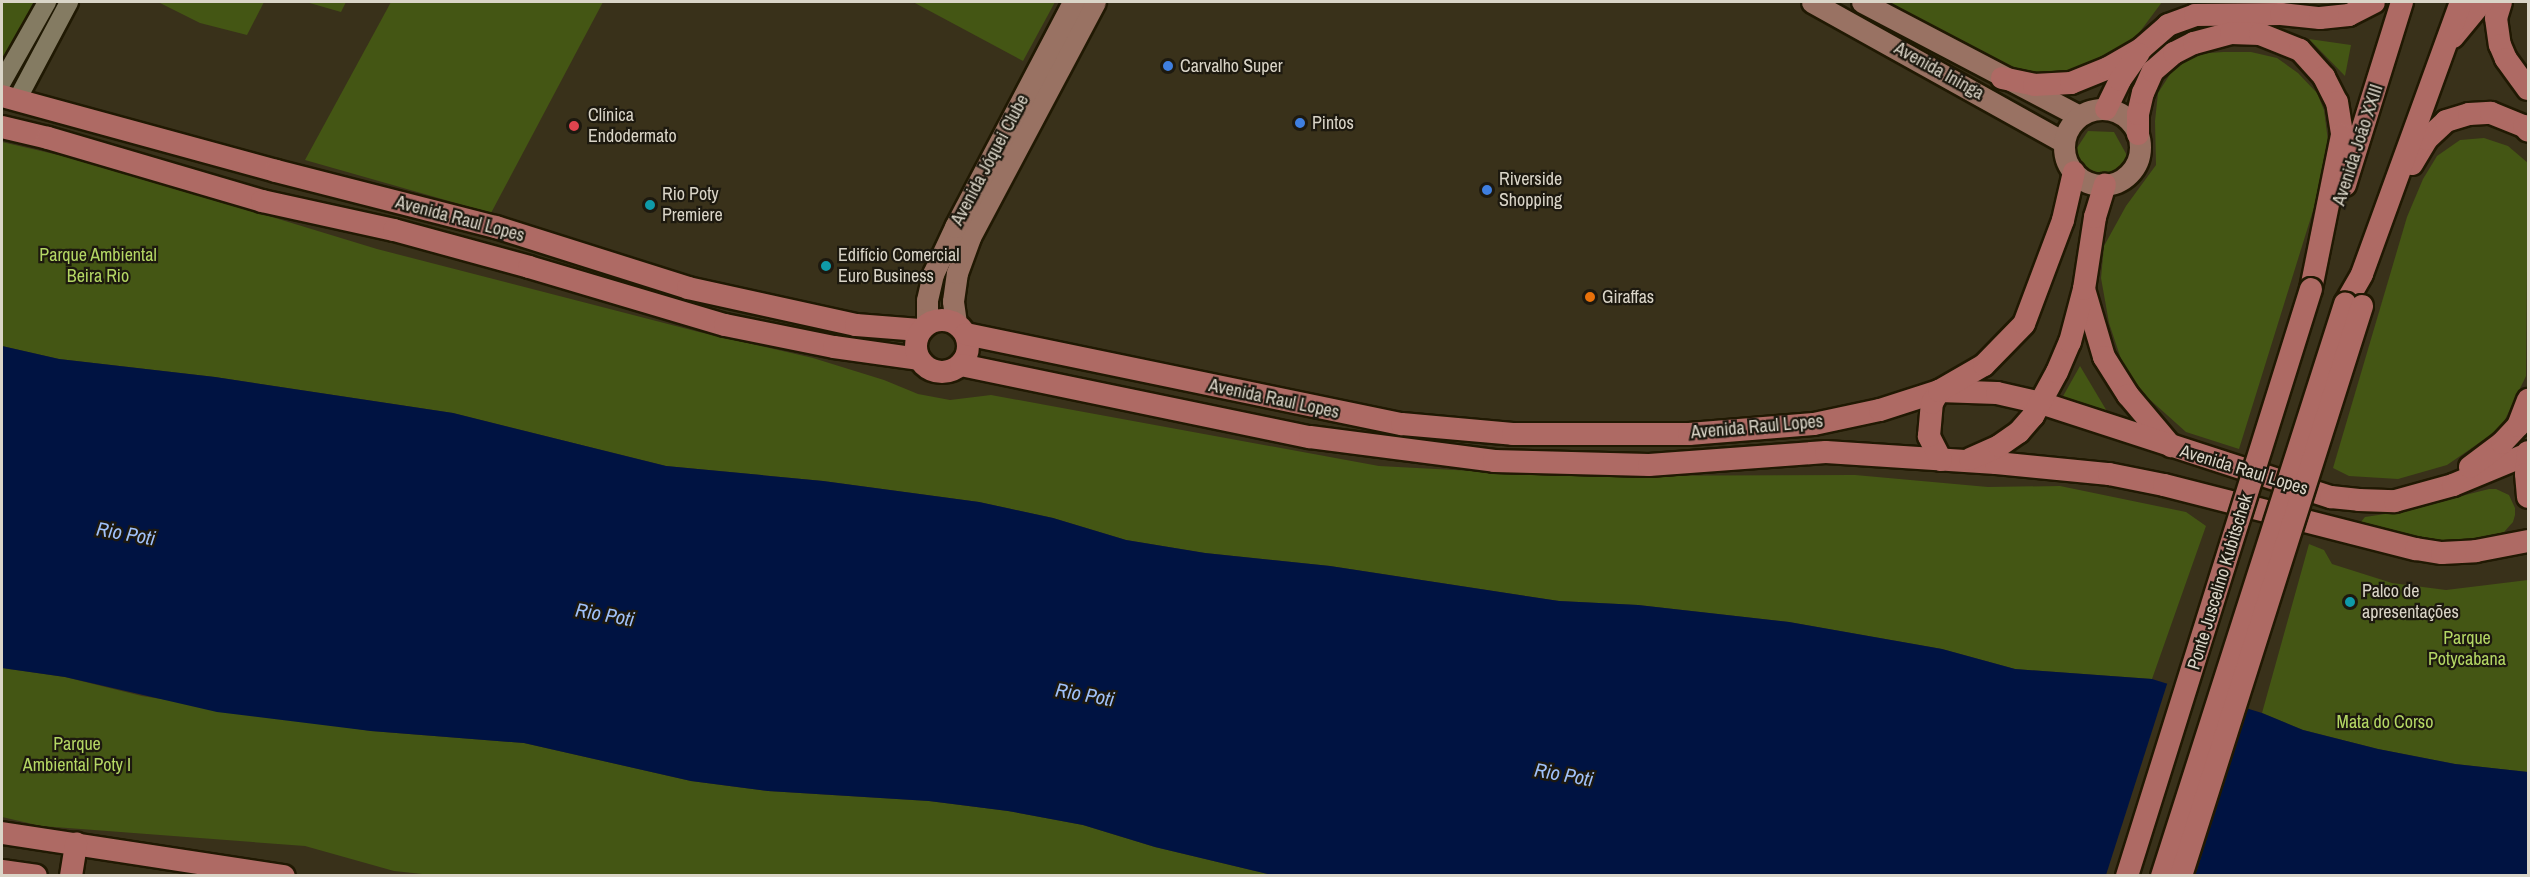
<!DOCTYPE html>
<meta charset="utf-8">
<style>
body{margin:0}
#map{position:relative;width:2530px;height:877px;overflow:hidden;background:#39311a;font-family:"Archivo Narrow",sans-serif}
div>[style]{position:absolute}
.green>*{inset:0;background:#445614}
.water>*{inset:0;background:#001342}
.pier>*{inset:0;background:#39311a}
.roads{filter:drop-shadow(2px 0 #201903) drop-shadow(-2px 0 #201903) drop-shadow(0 2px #201903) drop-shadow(0 -2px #201903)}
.tertiary>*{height:18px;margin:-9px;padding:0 9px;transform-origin:9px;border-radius:9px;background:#847b62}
.secondary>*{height:21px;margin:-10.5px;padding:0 10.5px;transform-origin:10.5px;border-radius:10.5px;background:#997263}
.secondary>.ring{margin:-10.5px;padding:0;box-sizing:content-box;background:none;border:21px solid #997263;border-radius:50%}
.primary>*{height:22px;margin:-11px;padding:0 11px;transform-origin:11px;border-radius:11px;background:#ae6a64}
.primary>.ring{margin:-11px;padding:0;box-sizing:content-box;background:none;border:22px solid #ae6a64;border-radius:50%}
.bridges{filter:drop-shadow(2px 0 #201903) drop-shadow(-2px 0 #201903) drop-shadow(0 2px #201903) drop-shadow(0 -2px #201903)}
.primary-bridge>*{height:22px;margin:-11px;padding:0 11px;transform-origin:11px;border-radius:11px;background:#ae6a64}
.dots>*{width:16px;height:16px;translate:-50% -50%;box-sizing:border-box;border:3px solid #1d190f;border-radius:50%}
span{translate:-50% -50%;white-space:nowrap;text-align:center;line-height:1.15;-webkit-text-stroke:4.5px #1d190f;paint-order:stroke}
.poi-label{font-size:18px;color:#dad5c8}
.left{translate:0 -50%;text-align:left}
.street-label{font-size:18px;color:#dad5c8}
.park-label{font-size:18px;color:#b4d764}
.water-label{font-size:20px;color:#a0c1fa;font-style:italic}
.frame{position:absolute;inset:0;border:3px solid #dad5c8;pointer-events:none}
</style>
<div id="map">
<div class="green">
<div style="clip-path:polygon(2px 2px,40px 2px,2px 69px)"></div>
<div style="clip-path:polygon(158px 2px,264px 2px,247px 35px,200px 23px)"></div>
<div style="clip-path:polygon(306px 2px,346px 2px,341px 12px)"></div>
<div style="clip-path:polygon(391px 2px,603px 2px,491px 213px,305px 160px)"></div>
<div style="clip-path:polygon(913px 2px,1055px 2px,1023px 61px)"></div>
<div style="clip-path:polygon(1875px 2px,2162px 2px,2139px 33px,2125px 47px,2103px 62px,2055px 76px,2010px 72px)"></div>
<div style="clip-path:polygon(2309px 39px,2351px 45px,2345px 76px)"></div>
<div style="clip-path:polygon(2223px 52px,2251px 52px,2277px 58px,2298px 73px,2317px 93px,2324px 110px,2330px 156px,2239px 449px,2186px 432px,2148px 398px,2124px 368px,2109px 323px,2101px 278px,2104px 246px,2126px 206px,2156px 165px,2155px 121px,2158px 93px,2174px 68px,2196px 54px)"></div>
<div style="clip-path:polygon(2088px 131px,2114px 132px,2129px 159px,2114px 175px,2091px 177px,2079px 165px,2075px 151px)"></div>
<div style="clip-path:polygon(2484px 138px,2508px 146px,2528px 163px,2526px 376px,2501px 428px,2447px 465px,2398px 479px,2349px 476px,2333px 468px,2407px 217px,2423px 179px,2437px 156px,2460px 140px)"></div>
<div style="clip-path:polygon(2px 142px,102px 165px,377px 249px,699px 332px,813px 358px,884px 380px,918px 394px,950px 400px,991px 395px,1379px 466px,1566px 476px,1855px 475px,1988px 487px,2060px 486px,2186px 512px,2206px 526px,2152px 679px,2015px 669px,1942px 649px,1789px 622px,1638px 605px,1559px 601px,1330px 566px,1205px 553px,1126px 540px,1053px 518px,979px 502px,823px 481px,666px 466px,453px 413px,215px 377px,59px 359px,2px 346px)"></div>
<div style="clip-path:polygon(2080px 366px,2108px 413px,2062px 398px)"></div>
<div style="clip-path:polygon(2489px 489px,2496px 489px,2509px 495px,2515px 508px,2515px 515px,2513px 522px,2504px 532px,2479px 540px,2438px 542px,2363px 527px,2360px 523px,2365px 517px,2398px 512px)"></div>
<div style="clip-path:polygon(2309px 544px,2324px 550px,2332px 564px,2392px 583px,2446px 590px,2528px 580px,2528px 772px,2455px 764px,2378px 749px,2303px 730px,2262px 713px)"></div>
<div style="clip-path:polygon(2px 668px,65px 677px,142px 696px,371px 731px,524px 743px,691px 781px,768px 791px,929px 801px,1008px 811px,1083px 825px,1155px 847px,1272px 875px,441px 876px,394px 871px,305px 846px,41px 826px,2px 817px)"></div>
</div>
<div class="water">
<div style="clip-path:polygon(2px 346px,59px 359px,215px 377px,453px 413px,666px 466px,823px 481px,979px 502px,1053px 518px,1126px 540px,1205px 553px,1330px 566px,1559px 601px,1638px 605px,1789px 622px,1942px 649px,2015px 669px,2152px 679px,2262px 713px,2303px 730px,2378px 749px,2455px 764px,2528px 772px,2528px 875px,1272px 875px,1155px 847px,1083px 825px,1008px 811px,929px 801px,768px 791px,691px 781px,524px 743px,371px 731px,217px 712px,65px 677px,2px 668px)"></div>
</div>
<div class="pier">
<div style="clip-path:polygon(2168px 681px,2248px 706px,2195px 876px,2106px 875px)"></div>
</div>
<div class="roads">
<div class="tertiary">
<div style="left:2px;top:82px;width:92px;rotate:-60.6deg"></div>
<div style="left:17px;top:100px;width:111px;rotate:-62deg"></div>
</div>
<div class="secondary">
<div style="left:1812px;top:2px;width:288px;rotate:29.1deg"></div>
<div style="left:1862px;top:2px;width:245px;rotate:27.7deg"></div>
<div class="ring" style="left:2064px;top:109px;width:55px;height:55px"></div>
<div style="left:956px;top:323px;width:22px;rotate:-98deg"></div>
<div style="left:953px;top:301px;width:28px;rotate:-82deg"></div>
<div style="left:957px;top:273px;width:38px;rotate:-70deg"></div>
<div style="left:970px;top:237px;width:266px;rotate:-62deg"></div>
<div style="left:927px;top:324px;width:24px;rotate:-90deg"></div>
<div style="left:927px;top:300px;width:27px;rotate:-77deg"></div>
<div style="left:933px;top:274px;width:52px;rotate:-64.9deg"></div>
<div style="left:955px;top:227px;width:254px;rotate:-62.3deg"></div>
</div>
<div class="primary">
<div style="left:2501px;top:2px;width:17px;rotate:107deg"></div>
<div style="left:2496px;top:18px;width:27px;rotate:82deg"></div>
<div style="left:2500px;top:45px;width:15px;rotate:67deg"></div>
<div style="left:2506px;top:59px;width:37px;rotate:54deg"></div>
<div style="left:2453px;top:37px;width:45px;rotate:-50.4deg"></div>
<div style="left:2002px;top:78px;width:33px;rotate:12deg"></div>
<div style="left:2034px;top:85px;width:37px;rotate:-3deg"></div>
<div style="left:2071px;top:83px;width:40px;rotate:-22deg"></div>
<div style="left:2108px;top:68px;width:39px;rotate:-30deg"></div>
<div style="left:2142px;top:48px;width:35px;rotate:-41deg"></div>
<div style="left:2168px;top:25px;width:29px;rotate:-20deg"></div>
<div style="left:2195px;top:15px;width:86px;rotate:-0.7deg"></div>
<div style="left:2281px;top:14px;width:39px;rotate:6deg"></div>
<div style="left:2320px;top:18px;width:29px;rotate:-6deg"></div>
<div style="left:2349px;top:15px;width:28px;rotate:-27deg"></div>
<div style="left:2px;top:96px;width:284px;rotate:15.3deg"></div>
<div style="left:276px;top:171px;width:227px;rotate:14.3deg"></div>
<div style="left:496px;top:227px;width:201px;rotate:17.6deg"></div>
<div style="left:688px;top:288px;width:172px;rotate:12.4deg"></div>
<div style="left:856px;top:325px;width:64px;rotate:4.5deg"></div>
<div style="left:2106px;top:109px;width:32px;rotate:-64deg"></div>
<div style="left:2120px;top:80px;width:32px;rotate:-55deg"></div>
<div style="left:2px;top:127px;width:47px;rotate:13.4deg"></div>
<div style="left:48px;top:138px;width:223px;rotate:16.4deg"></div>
<div style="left:262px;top:201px;width:135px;rotate:12.4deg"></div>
<div style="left:394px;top:230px;width:140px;rotate:15.3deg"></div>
<div style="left:529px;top:267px;width:204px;rotate:16.5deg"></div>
<div style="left:725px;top:325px;width:111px;rotate:11.4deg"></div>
<div style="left:834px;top:347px;width:85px;rotate:8.1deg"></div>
<div style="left:2138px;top:134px;width:20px;rotate:-90deg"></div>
<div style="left:2138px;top:114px;width:22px;rotate:-77deg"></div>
<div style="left:2143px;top:93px;width:24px;rotate:-66deg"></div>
<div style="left:2153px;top:71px;width:28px;rotate:-41deg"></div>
<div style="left:2174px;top:53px;width:22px;rotate:-27deg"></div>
<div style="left:2194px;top:43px;width:38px;rotate:-15deg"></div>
<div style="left:2231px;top:33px;width:29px;rotate:2deg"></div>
<div style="left:2260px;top:34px;width:43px;rotate:21.8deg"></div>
<div style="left:2300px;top:50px;width:36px;rotate:48deg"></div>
<div style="left:2324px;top:77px;width:28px;rotate:63deg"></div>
<div style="left:2337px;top:102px;width:33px;rotate:81deg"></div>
<div style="left:2342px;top:135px;width:157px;rotate:101.4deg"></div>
<div style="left:2412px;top:164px;width:29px;rotate:-59deg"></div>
<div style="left:2427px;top:139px;width:26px;rotate:-43deg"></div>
<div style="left:2446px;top:121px;width:24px;rotate:-17deg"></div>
<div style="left:2469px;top:114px;width:22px;rotate:-3deg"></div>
<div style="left:2491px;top:113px;width:35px;rotate:22deg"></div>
<div style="left:2524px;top:126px;width:6px;rotate:51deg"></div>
<div style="left:2345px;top:185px;width:192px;rotate:-72.7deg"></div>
<div style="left:2084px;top:289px;width:71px;rotate:73.6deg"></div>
<div style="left:2104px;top:357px;width:45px;rotate:57.7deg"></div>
<div style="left:2128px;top:395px;width:67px;rotate:49.9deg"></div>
<div style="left:2345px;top:304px;width:34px;rotate:-60deg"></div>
<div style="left:2362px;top:274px;width:289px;rotate:-70deg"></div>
<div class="ring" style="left:916px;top:320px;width:30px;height:30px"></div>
<div style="left:966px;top:334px;width:445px;rotate:11.7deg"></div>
<div style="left:1402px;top:424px;width:111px;rotate:5.1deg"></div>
<div style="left:1513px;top:434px;width:176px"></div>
<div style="left:1689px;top:434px;width:125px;rotate:-4.6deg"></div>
<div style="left:1814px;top:424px;width:67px;rotate:-12deg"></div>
<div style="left:1880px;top:410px;width:62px;rotate:-17.9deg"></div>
<div style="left:1939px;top:391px;width:58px;rotate:2deg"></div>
<div style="left:1997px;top:393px;width:45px;rotate:12.8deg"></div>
<div style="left:2041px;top:403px;width:305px;rotate:18deg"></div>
<div style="left:2331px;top:497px;width:28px;rotate:6deg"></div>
<div style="left:2359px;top:500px;width:36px;rotate:2deg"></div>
<div style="left:2395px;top:501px;width:60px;rotate:-15.4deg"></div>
<div style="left:2453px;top:485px;width:81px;rotate:-22.5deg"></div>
<div style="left:961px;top:365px;width:356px;rotate:11.7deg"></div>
<div style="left:1310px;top:437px;width:186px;rotate:7.4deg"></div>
<div style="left:1494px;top:461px;width:155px;rotate:1.5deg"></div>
<div style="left:1649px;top:465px;width:177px;rotate:-4.2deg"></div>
<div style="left:1826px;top:452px;width:170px;rotate:3.7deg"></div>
<div style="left:1996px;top:463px;width:114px;rotate:5.6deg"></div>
<div style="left:2109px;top:474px;width:56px;rotate:11.3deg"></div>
<div style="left:2164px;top:485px;width:260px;rotate:14.3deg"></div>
<div style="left:2416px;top:549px;width:26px;rotate:9deg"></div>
<div style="left:2442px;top:553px;width:34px;rotate:-3deg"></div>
<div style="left:2476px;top:551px;width:53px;rotate:-10.9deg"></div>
<div style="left:2528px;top:452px;width:22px;rotate:95deg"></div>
<div style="left:2526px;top:474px;width:23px;rotate:85deg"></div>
<div style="left:1970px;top:459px;width:32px;rotate:-24deg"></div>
<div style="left:1999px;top:446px;width:24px;rotate:-35deg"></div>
<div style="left:2019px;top:432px;width:21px;rotate:-49deg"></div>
<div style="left:2033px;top:416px;width:50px;rotate:-61.4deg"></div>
<div style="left:2057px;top:372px;width:33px;rotate:-67deg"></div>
<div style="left:2070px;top:342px;width:55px;rotate:-75.2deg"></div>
<div style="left:2084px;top:289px;width:73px;rotate:-81.3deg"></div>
<div style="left:2095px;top:217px;width:34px;rotate:-73deg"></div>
<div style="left:1941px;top:460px;width:27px;rotate:-117deg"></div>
<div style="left:1929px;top:436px;width:33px;rotate:-85deg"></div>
<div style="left:1932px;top:403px;width:14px;rotate:-60deg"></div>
<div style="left:1939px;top:391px;width:52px;rotate:-30deg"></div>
<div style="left:1984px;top:365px;width:57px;rotate:-45.7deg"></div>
<div style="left:2024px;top:324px;width:111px;rotate:-69.4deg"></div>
<div style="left:2063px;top:220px;width:49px;rotate:-77.1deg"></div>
<div style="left:2470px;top:467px;width:40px;rotate:-37deg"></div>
<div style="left:2502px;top:443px;width:23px;rotate:-47deg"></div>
<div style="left:2518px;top:426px;width:28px;rotate:-69deg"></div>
<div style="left:2px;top:833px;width:285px;rotate:8.7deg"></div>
<div style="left:2px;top:871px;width:34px;rotate:8deg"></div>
<div style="left:71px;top:876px;width:33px;rotate:-81deg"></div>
</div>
</div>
<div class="bridges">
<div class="primary-bridge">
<div style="left:2127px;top:876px;width:615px;rotate:-72.6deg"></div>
<div style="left:2162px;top:876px;width:601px;rotate:-72.26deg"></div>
<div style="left:2181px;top:876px;width:598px;rotate:-72.38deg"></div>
</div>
</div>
<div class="dots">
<div style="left:1168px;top:66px;background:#3f7fe0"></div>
<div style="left:1300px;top:123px;background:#3f7fe0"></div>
<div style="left:574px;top:126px;background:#e0444e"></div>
<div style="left:1487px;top:190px;background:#3f7fe0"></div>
<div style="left:650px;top:205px;background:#0f9aa8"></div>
<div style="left:826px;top:266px;background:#0f9aa8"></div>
<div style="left:1590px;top:297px;background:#e8710a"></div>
<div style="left:2350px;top:602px;background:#0f9aa8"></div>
</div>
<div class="poi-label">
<span class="left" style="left:1180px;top:66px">Carvalho Super</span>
<span class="left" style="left:588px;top:126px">Clínica<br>Endodermato</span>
<span class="left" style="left:1312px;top:123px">Pintos</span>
<span class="left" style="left:1499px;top:190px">Riverside<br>Shopping</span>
<span class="left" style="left:662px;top:205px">Rio Poty<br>Premiere</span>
<span class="left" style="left:838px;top:266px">Edifício Comercial<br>Euro Business</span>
<span class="left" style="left:1602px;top:297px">Giraffas</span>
<span class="left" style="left:2362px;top:602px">Palco de<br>apresentações</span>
</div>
<div class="street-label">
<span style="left:1939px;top:71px;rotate:29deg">Avenida Ininga</span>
<span style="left:2358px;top:145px;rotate:-72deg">Avenida João XXIII</span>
<span style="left:990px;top:160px;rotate:-62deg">Avenida Jóquei Clube</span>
<span style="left:460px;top:219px;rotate:15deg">Avenida Raul Lopes</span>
<span style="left:1274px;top:399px;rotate:12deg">Avenida Raul Lopes</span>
<span style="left:1757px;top:427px;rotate:-5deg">Avenida Raul Lopes</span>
<span style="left:2244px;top:470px;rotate:17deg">Avenida Raul Lopes</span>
<span style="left:2220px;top:582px;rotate:-73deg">Ponte Juscelino Kubitschek</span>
</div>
<div class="park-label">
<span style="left:98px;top:266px">Parque Ambiental<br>Beira Rio</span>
<span style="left:2467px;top:649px">Parque<br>Potycabana</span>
<span style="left:2385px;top:722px">Mata do Corso</span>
<span style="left:77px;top:755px">Parque<br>Ambiental Poty I</span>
</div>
<div class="water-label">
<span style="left:126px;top:533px;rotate:10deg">Rio Poti</span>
<span style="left:605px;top:614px;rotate:10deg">Rio Poti</span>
<span style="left:1085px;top:694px;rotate:10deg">Rio Poti</span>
<span style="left:1564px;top:774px;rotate:10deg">Rio Poti</span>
</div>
<div class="frame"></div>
</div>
